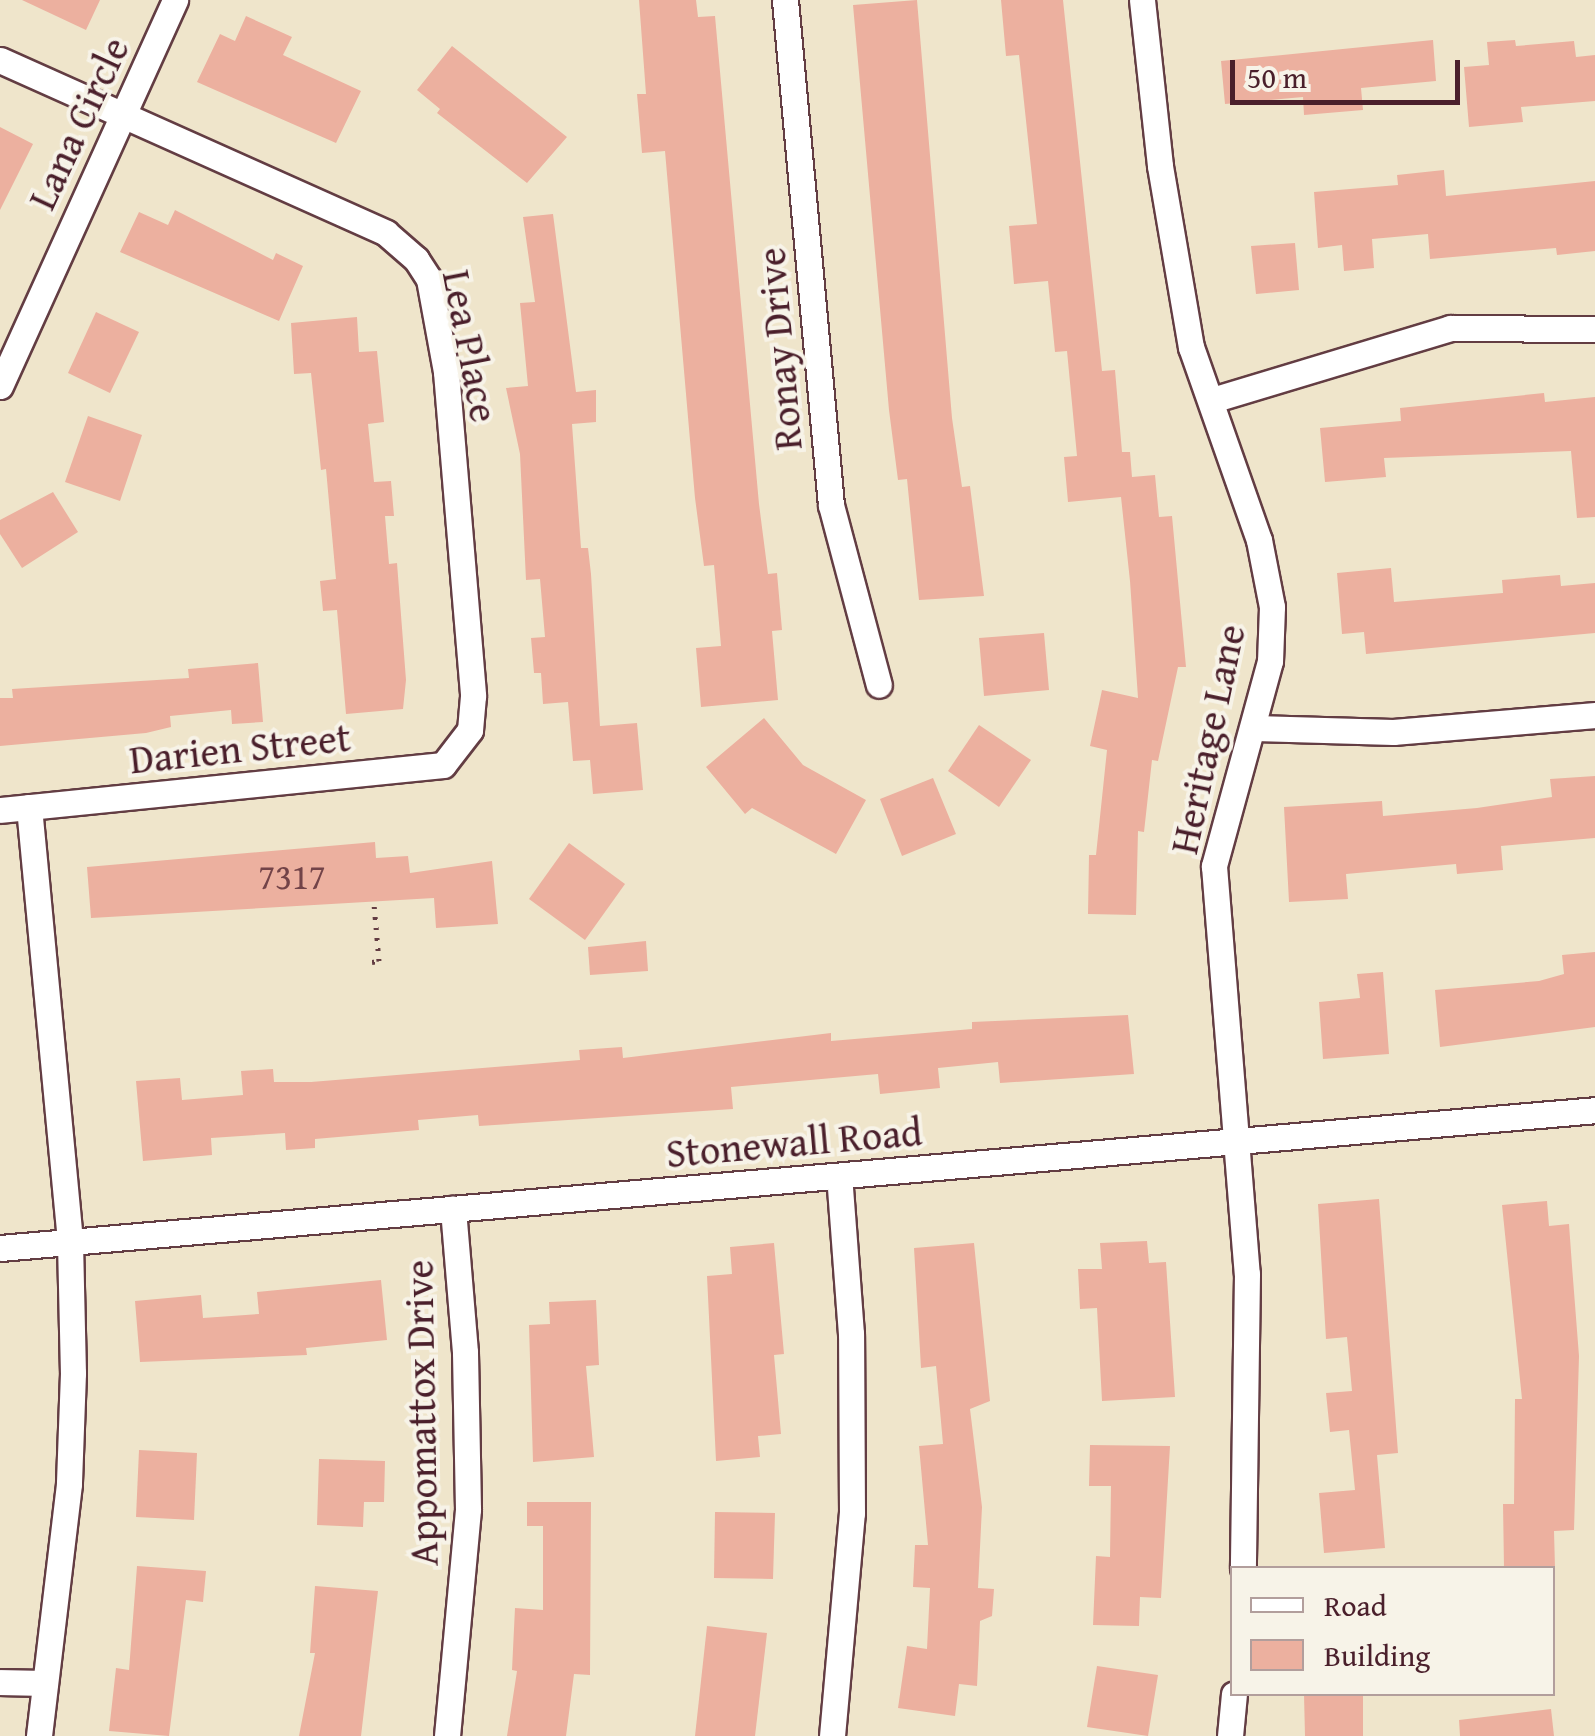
<!DOCTYPE html>
<style>
body{margin:0}
#map{position:relative;width:1595px;height:1736px;overflow:hidden;background:#efe5cb;font-family:"Gentium Book Plus",serif}
div>[style]{position:absolute}
.building>*{inset:0;background:#ecb09f}
.path>*{height:5px;margin-top:-2.5px;transform-origin:0;background:repeating-linear-gradient(90deg,#633d43 0 2.5px,transparent 0 10.5px)}
.roads{filter:drop-shadow(2px 0 #633d43) drop-shadow(-2px 0 #633d43) drop-shadow(0 2px #633d43) drop-shadow(0 -2px #633d43)}
.minor>*{height:25px;margin:-12.5px;padding:0 12.5px;transform-origin:12.5px;border-radius:12.5px;background:#fff}
span{translate:-50% -50%;white-space:nowrap;text-align:center;line-height:1.15;-webkit-text-stroke:8px #f7f3e8;paint-order:stroke}
.number-label{font-size:35px;color:#724348}
.number-label span{-webkit-text-stroke-width:0}
.street-label{font-size:40px;color:#4a1f2b}
.legend{position:absolute;left:1230px;top:1566px;width:325px;height:130px;box-sizing:border-box;background:#f7f3e8;border:2px solid #b29e9c;margin:0;padding:12px 18px;list-style:none;font-size:30px;color:#4a1f2b}
.legend li{display:flex;align-items:center;gap:20px;height:50px}
.legend b{width:50px;border:2px solid #b29e9c}
.scale{position:absolute;left:1230px;top:60px;width:230px;height:45px;box-sizing:border-box;border:5px solid #4a1f2b;border-top:0;padding-left:12px;font-size:30px;line-height:35px;white-space:nowrap;color:#4a1f2b;-webkit-text-stroke:8px #f7f3e8;paint-order:stroke}
</style>
<div id="map">
<div class="building">
<div style="clip-path:polygon(22px 0,100px 0,86px 30px)"></div>
<div style="clip-path:polygon(639px 0,696px 0,698px 17px,715px 16px,759px 504px,768px 574px,777px 573px,782px 630px,772px 631px,778px 700px,701px 707px,696px 648px,721px 646px,714px 565px,704px 566px,695px 498px,665px 151px,642px 153px,637px 94px,646px 94px)"></div>
<div style="clip-path:polygon(917px 0,952px 418px,962px 487px,970px 486px,984px 596px,919px 600px,907px 479px,898px 480px,889px 410px,853px 5px)"></div>
<div style="clip-path:polygon(1001px 0,1063px 0,1102px 371px,1115px 370px,1122px 452px,1130px 452px,1132px 477px,1155px 475px,1159px 517px,1172px 516px,1186px 667px,1178px 667px,1158px 761px,1152px 760px,1144px 832px,1138px 831px,1136px 915px,1088px 914px,1089px 855px,1096px 855px,1107px 750px,1090px 746px,1102px 690px,1138px 698px,1130px 581px,1121px 497px,1068px 502px,1064px 457px,1077px 456px,1067px 351px,1055px 352px,1048px 281px,1014px 284px,1009px 226px,1037px 224px,1019px 55px,1006px 56px)"></div>
<div style="clip-path:polygon(246px 16px,292px 37px,283px 55px,361px 91px,336px 143px,197px 82px,220px 34px,235px 41px)"></div>
<div style="clip-path:polygon(1433px 40px,1436px 81px,1361px 88px,1363px 110px,1304px 115px,1303px 97px,1225px 104px,1221px 61px)"></div>
<div style="clip-path:polygon(1515px 40px,1516px 46px,1574px 41px,1576px 57px,1595px 55px,1595px 101px,1521px 107px,1523px 122px,1469px 127px,1464px 67px,1489px 65px,1487px 42px)"></div>
<div style="clip-path:polygon(452px 46px,567px 137px,527px 183px,437px 113px,440px 109px,417px 90px)"></div>
<div style="clip-path:polygon(0 127px,33px 144px,0 210px)"></div>
<div style="clip-path:polygon(1444px 170px,1446px 196px,1595px 181px,1595px 251px,1557px 255px,1556px 248px,1430px 259px,1428px 234px,1372px 239px,1374px 268px,1344px 271px,1342px 245px,1318px 248px,1314px 192px,1398px 185px,1397px 175px)"></div>
<div style="clip-path:polygon(175px 210px,273px 260px,276px 253px,303px 266px,279px 321px,120px 252px,139px 212px,168px 225px)"></div>
<div style="clip-path:polygon(553px 214px,576px 392px,596px 390px,596px 422px,572px 424px,581px 548px,588px 548px,591px 574px,600px 726px,637px 723px,643px 790px,593px 794px,590px 760px,573px 761px,568px 702px,543px 704px,541px 673px,534px 673px,531px 638px,545px 637px,540px 579px,526px 580px,520px 454px,506px 388px,528px 386px,520px 303px,535px 302px,523px 217px)"></div>
<div style="clip-path:polygon(1295px 243px,1299px 290px,1256px 294px,1251px 246px)"></div>
<div style="clip-path:polygon(96px 312px,139px 332px,110px 393px,68px 373px)"></div>
<div style="clip-path:polygon(357px 317px,359px 352px,377px 351px,384px 422px,368px 424px,374px 482px,391px 481px,394px 516px,385px 516px,389px 564px,397px 563px,406px 680px,403px 709px,346px 714px,337px 610px,323px 611px,320px 581px,336px 579px,326px 469px,321px 470px,311px 373px,294px 374px,291px 323px)"></div>
<div style="clip-path:polygon(1544px 393px,1545px 402px,1595px 397px,1595px 517px,1577px 518px,1571px 451px,1384px 458px,1386px 477px,1325px 482px,1320px 428px,1401px 421px,1400px 408px)"></div>
<div style="clip-path:polygon(88px 416px,142px 435px,120px 501px,65px 482px)"></div>
<div style="clip-path:polygon(53px 492px,78px 532px,22px 568px,0 534px,0 520px)"></div>
<div style="clip-path:polygon(1391px 568px,1394px 602px,1503px 593px,1502px 580px,1560px 575px,1561px 586px,1595px 583px,1595px 633px,1366px 654px,1364px 632px,1342px 634px,1337px 573px)"></div>
<div style="clip-path:polygon(1044px 633px,1049px 690px,984px 696px,979px 638px)"></div>
<div style="clip-path:polygon(258px 663px,263px 722px,232px 724px,231px 710px,170px 716px,171px 727px,146px 733px,0 746px,0 698px,13px 698px,12px 689px,189px 678px,188px 669px)"></div>
<div style="clip-path:polygon(764px 718px,803px 765px,866px 800px,836px 854px,752px 808px,745px 814px,706px 767px)"></div>
<div style="clip-path:polygon(979px 725px,1031px 760px,999px 807px,948px 771px)"></div>
<div style="clip-path:polygon(1595px 776px,1595px 838px,1501px 846px,1503px 870px,1457px 874px,1456px 864px,1346px 874px,1348px 899px,1289px 902px,1284px 807px,1382px 801px,1383px 816px,1477px 808px,1552px 797px,1550px 779px)"></div>
<div style="clip-path:polygon(933px 778px,956px 834px,902px 856px,880px 799px)"></div>
<div style="clip-path:polygon(375px 842px,376px 858px,408px 856px,410px 873px,492px 861px,498px 924px,436px 928px,434px 898px,91px 918px,87px 867px)"></div>
<div style="clip-path:polygon(569px 843px,625px 884px,585px 940px,529px 899px)"></div>
<div style="clip-path:polygon(646px 941px,648px 971px,590px 975px,588px 947px)"></div>
<div style="clip-path:polygon(1595px 952px,1595px 1027px,1440px 1047px,1435px 990px,1539px 981px,1564px 974px,1562px 955px)"></div>
<div style="clip-path:polygon(1383px 972px,1389px 1054px,1323px 1059px,1319px 1002px,1360px 998px,1357px 974px)"></div>
<div style="clip-path:polygon(1128px 1015px,1134px 1074px,1000px 1083px,998px 1062px,938px 1068px,940px 1088px,880px 1094px,878px 1074px,731px 1087px,733px 1109px,479px 1126px,478px 1115px,418px 1120px,419px 1130px,315px 1139px,315px 1148px,286px 1150px,285px 1133px,211px 1138px,212px 1155px,143px 1161px,136px 1081px,180px 1078px,182px 1100px,243px 1095px,241px 1071px,273px 1069px,274px 1082px,311px 1082px,580px 1060px,579px 1050px,622px 1047px,623px 1058px,831px 1033px,831px 1041px,972px 1029px,972px 1022px)"></div>
<div style="clip-path:polygon(1379px 1199px,1398px 1453px,1377px 1455px,1385px 1548px,1324px 1553px,1319px 1493px,1355px 1490px,1349px 1430px,1330px 1432px,1326px 1393px,1352px 1391px,1347px 1337px,1326px 1339px,1318px 1204px)"></div>
<div style="clip-path:polygon(1547px 1201px,1549px 1226px,1569px 1224px,1572px 1266px,1579px 1356px,1574px 1530px,1554px 1531px,1555px 1568px,1504px 1568px,1503px 1504px,1514px 1504px,1515px 1399px,1522px 1399px,1502px 1205px)"></div>
<div style="clip-path:polygon(1147px 1241px,1149px 1263px,1166px 1262px,1175px 1397px,1102px 1401px,1097px 1308px,1080px 1309px,1078px 1269px,1102px 1269px,1100px 1243px)"></div>
<div style="clip-path:polygon(774px 1243px,784px 1354px,774px 1355px,781px 1434px,758px 1436px,760px 1457px,716px 1461px,707px 1276px,732px 1274px,730px 1247px)"></div>
<div style="clip-path:polygon(974px 1243px,990px 1401px,970px 1409px,982px 1507px,978px 1588px,994px 1589px,992px 1616px,980px 1621px,977px 1686px,959px 1684px,955px 1716px,898px 1708px,907px 1646px,927px 1649px,930px 1588px,913px 1587px,915px 1545px,928px 1545px,919px 1446px,943px 1444px,936px 1366px,921px 1368px,914px 1248px)"></div>
<div style="clip-path:polygon(381px 1280px,387px 1340px,306px 1348px,307px 1355px,140px 1362px,135px 1301px,201px 1295px,203px 1318px,259px 1314px,257px 1292px)"></div>
<div style="clip-path:polygon(596px 1300px,599px 1365px,586px 1366px,594px 1457px,533px 1462px,529px 1325px,550px 1324px,549px 1302px)"></div>
<div style="clip-path:polygon(1090px 1445px,1170px 1446px,1161px 1598px,1140px 1597px,1139px 1626px,1093px 1625px,1096px 1556px,1110px 1557px,1111px 1486px,1089px 1486px)"></div>
<div style="clip-path:polygon(139px 1450px,197px 1453px,194px 1520px,136px 1517px)"></div>
<div style="clip-path:polygon(319px 1459px,385px 1461px,384px 1502px,364px 1502px,363px 1527px,317px 1525px)"></div>
<div style="clip-path:polygon(527px 1502px,591px 1502px,590px 1675px,574px 1674px,566px 1736px,507px 1736px,517px 1671px,512px 1670px,515px 1608px,543px 1610px,543px 1526px,527px 1526px)"></div>
<div style="clip-path:polygon(715px 1512px,775px 1513px,773px 1579px,714px 1578px)"></div>
<div style="clip-path:polygon(137px 1566px,206px 1571px,203px 1602px,186px 1600px,169px 1736px,109px 1731px,116px 1668px,129px 1670px)"></div>
<div style="clip-path:polygon(315px 1586px,378px 1591px,361px 1736px,299px 1736px,315px 1653px,310px 1653px)"></div>
<div style="clip-path:polygon(707px 1626px,767px 1633px,755px 1736px,695px 1736px)"></div>
<div style="clip-path:polygon(1097px 1666px,1158px 1675px,1148px 1736px,1087px 1727px)"></div>
<div style="clip-path:polygon(1304px 1694px,1363px 1694px,1363px 1736px,1305px 1736px)"></div>
<div style="clip-path:polygon(1551px 1709px,1554px 1736px,1460px 1736px,1459px 1720px)"></div>
</div>
<div class="path">
<div style="left:372px;top:962px;width:7px;rotate:-8deg"></div>
<div style="left:379px;top:961px;width:57px;rotate:-95deg"></div>
</div>
<div class="roads">
<div class="minor">
<div style="left:785px;top:0;width:507px;rotate:84.8deg"></div>
<div style="left:831px;top:505px;width:186px;rotate:75.1deg"></div>
<div style="left:1142px;top:0;width:167px;rotate:83.8deg"></div>
<div style="left:1160px;top:166px;width:184px;rotate:80.3deg"></div>
<div style="left:1191px;top:347px;width:205px;rotate:70.6deg"></div>
<div style="left:1259px;top:540px;width:68px;rotate:79deg"></div>
<div style="left:1272px;top:607px;width:54px;rotate:92.1deg"></div>
<div style="left:1270px;top:661px;width:213px;rotate:105.3deg"></div>
<div style="left:1214px;top:866px;width:409px;rotate:85.4deg"></div>
<div style="left:1247px;top:1274px;width:294px;rotate:90.8deg"></div>
<div style="left:0;top:60px;width:423px;rotate:24.1deg"></div>
<div style="left:386px;top:233px;width:40px;rotate:41deg"></div>
<div style="left:416px;top:259px;width:24px;rotate:57deg"></div>
<div style="left:429px;top:279px;width:95px;rotate:79.6deg"></div>
<div style="left:446px;top:372px;width:325px;rotate:85.2deg"></div>
<div style="left:473px;top:696px;width:34px;rotate:95deg"></div>
<div style="left:470px;top:730px;width:44px;rotate:127.6deg"></div>
<div style="left:443px;top:765px;width:445px;rotate:174.2deg"></div>
<div style="left:0;top:386px;width:424px;rotate:-65.6deg"></div>
<div style="left:1212px;top:400px;width:249px;rotate:-16.8deg"></div>
<div style="left:1450px;top:328px;width:145px;rotate:0.4deg"></div>
<div style="left:1255px;top:728px;width:138px;rotate:1.7deg"></div>
<div style="left:1393px;top:732px;width:203px;rotate:-4.8deg"></div>
<div style="left:29px;top:807px;width:437px;rotate:84.6deg"></div>
<div style="left:70px;top:1242px;width:131px;rotate:88.7deg"></div>
<div style="left:73px;top:1373px;width:111px;rotate:92.1deg"></div>
<div style="left:69px;top:1484px;width:254px;rotate:96.8deg"></div>
<div style="left:0;top:1248px;width:1601px;rotate:-4.94deg"></div>
<div style="left:0;top:1682px;width:45px;rotate:1.3deg"></div>
<div style="left:447px;top:1736px;width:228px;rotate:-84.7deg"></div>
<div style="left:468px;top:1509px;width:157px;rotate:-91.1deg"></div>
<div style="left:465px;top:1352px;width:144px;rotate:-94.8deg"></div>
<div style="left:832px;top:1736px;width:224px;rotate:-84.9deg"></div>
<div style="left:852px;top:1513px;width:179px;rotate:-90.3deg"></div>
<div style="left:851px;top:1334px;width:158px;rotate:-94.3deg"></div>
<div style="left:1230px;top:1736px;width:42px;rotate:-84.6deg"></div>
</div>
</div>
<div class="number-label">
<span style="left:292px;top:877px">7317</span>
</div>
<div class="street-label">
<span style="left:78px;top:123px;rotate:-65deg">Lana Circle</span>
<span style="left:471px;top:346px;rotate:79deg">Lea Place</span>
<span style="left:779px;top:349px;rotate:-95deg">Ronay Drive</span>
<span style="left:1207px;top:739px;rotate:-78deg">Heritage Lane</span>
<span style="left:240px;top:748px;rotate:-6deg">Darien Street</span>
<span style="left:794px;top:1142px;rotate:-5deg">Stonewall Road</span>
<span style="left:421px;top:1413px;rotate:-91deg">Appomattox Drive</span>
</div>
<ul class="legend">
<li><b style="height:12px;background:#fff"></b>Road</li>
<li><b style="height:28px;background:#ecb09f"></b>Building</li>
</ul>
<div class="scale">50 m</div>
</div>
